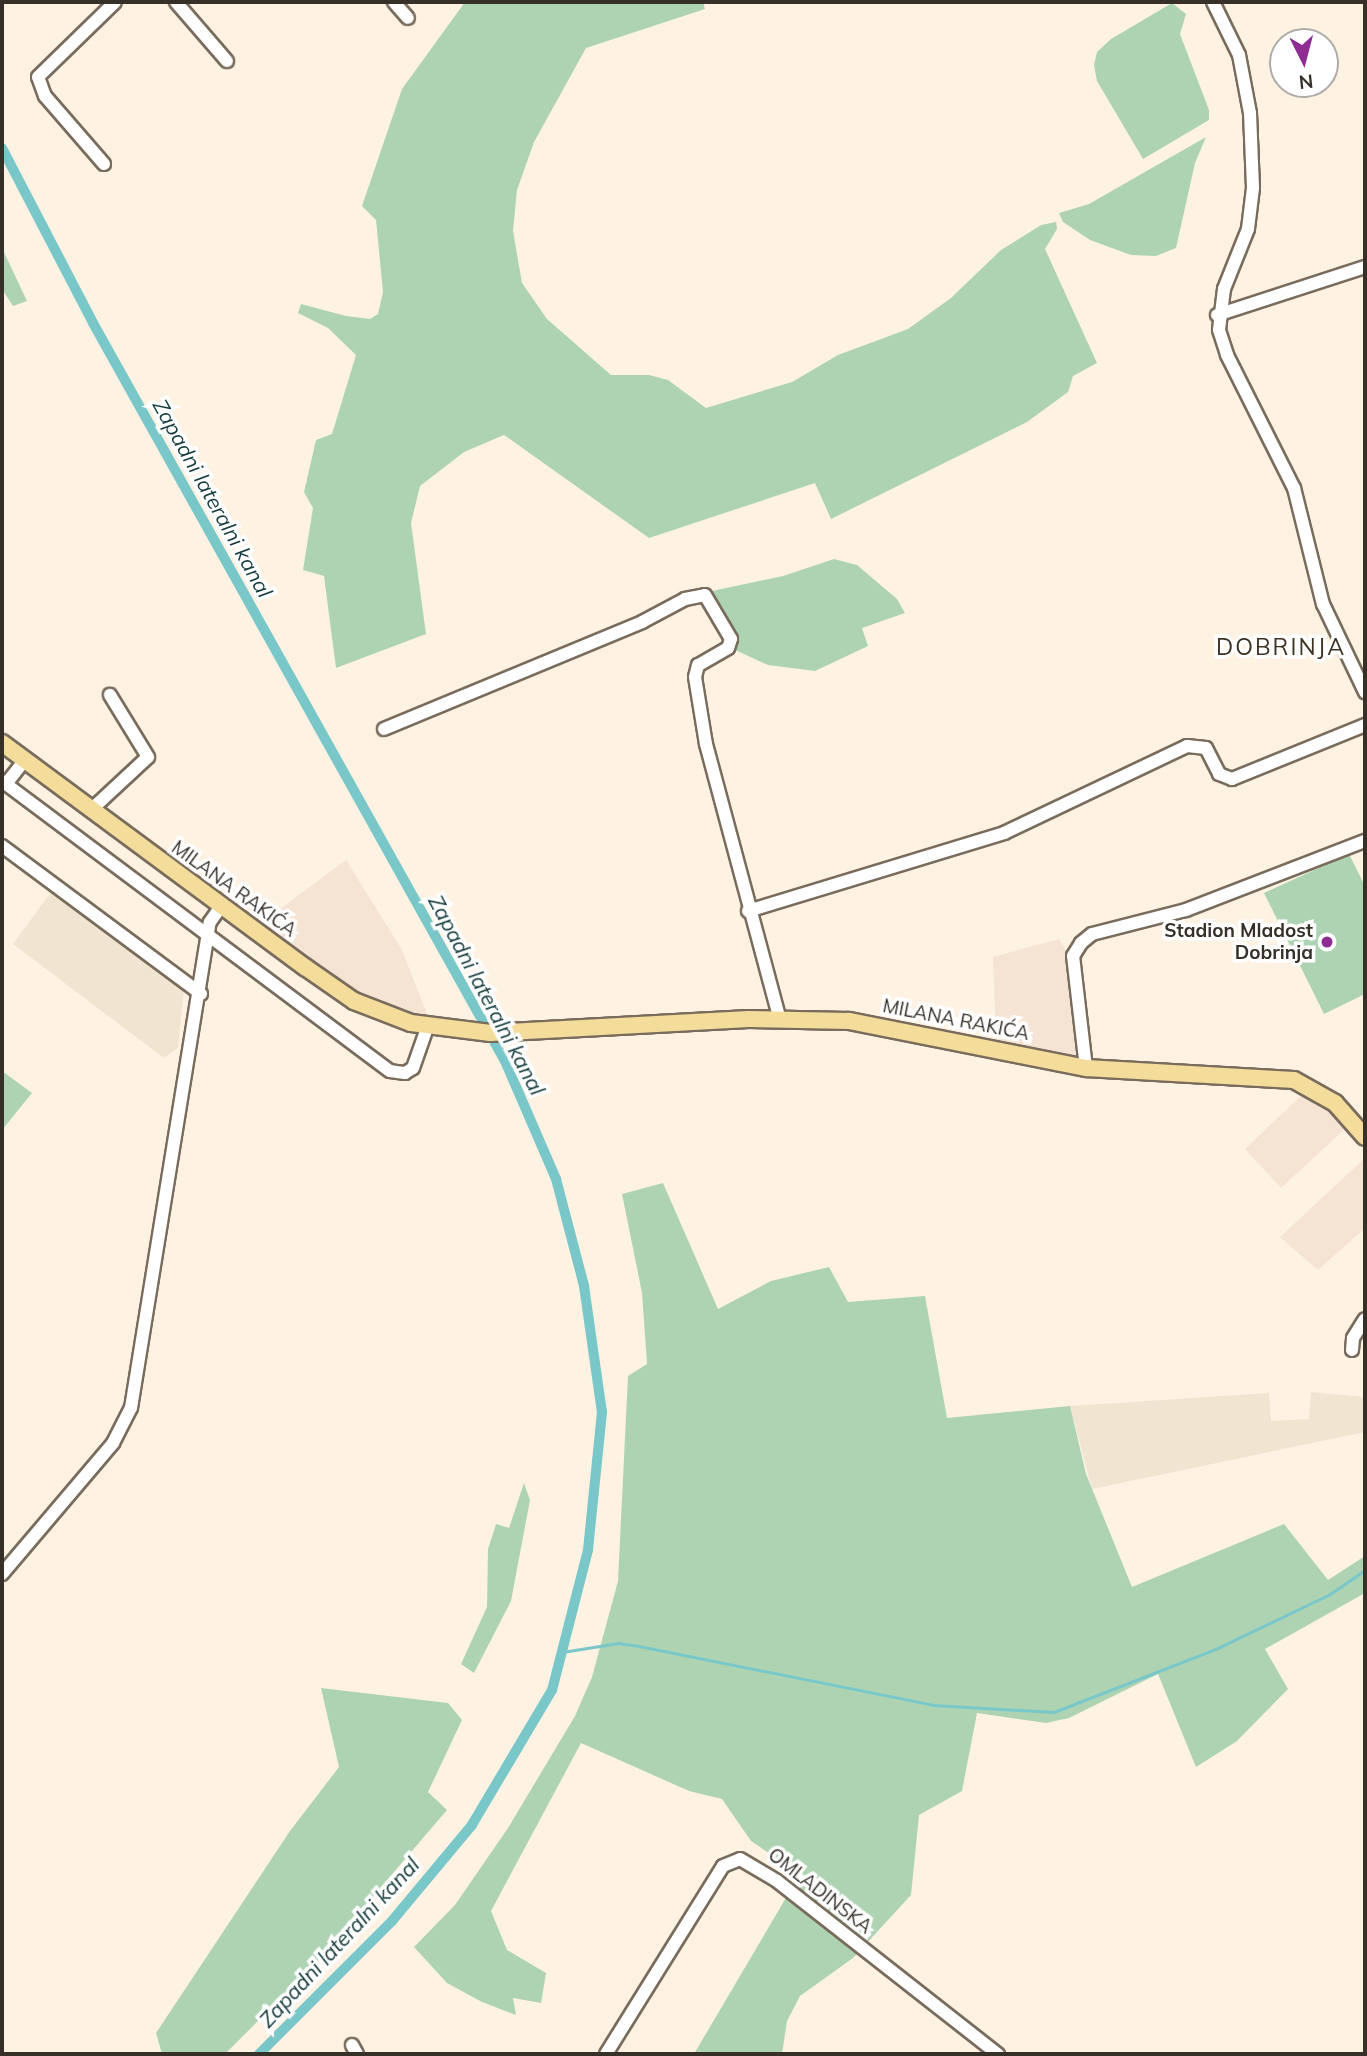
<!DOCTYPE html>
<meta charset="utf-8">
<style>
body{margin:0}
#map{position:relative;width:1367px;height:2056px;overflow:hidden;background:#fef2e3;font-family:Mulish,sans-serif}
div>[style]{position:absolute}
.commercial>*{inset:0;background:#f5e3d3}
.industrial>*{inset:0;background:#f0e5d1}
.green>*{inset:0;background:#aed3b3}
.stream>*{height:2.5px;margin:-1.25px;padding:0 1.25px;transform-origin:1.25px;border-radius:1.25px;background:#79c7c9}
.canal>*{height:10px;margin:-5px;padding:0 5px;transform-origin:5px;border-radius:5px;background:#79c7c9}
.roads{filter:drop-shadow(2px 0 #796c5c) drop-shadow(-2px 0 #796c5c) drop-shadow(0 2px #796c5c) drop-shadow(0 -2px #796c5c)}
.minor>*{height:12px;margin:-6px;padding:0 6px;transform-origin:6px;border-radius:6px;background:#fff}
.major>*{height:16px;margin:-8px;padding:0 8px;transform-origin:8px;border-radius:8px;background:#f4dc9b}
.dots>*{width:19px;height:19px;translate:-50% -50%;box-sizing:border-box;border:4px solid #fff;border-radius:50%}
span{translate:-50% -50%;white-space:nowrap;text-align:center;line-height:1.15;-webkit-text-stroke:7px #fff;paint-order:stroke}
.street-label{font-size:19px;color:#363029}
.poi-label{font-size:19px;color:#363029;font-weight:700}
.right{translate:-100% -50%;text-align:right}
.water-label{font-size:21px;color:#163c3d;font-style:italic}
.quarter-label{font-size:23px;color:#3e3224;letter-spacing:2px}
.frame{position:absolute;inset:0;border:4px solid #363029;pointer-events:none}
.north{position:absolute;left:1269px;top:28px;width:70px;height:70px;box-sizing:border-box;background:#fff;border:2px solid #afaca9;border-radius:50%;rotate:174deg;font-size:19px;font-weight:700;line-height:28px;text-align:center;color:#363029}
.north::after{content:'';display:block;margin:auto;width:24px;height:32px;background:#8e2c93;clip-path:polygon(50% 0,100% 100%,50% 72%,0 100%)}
</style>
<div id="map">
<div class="commercial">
<div style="clip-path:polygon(346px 860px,402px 950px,429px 1019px,390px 1009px,345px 988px,260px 924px)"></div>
<div style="clip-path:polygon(1059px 939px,1069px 956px,1083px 1058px,996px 1039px,993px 957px)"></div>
<div style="clip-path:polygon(1305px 1092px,1326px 1105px,1347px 1127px,1281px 1188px,1245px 1149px)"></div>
<div style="clip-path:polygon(1365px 1158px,1365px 1228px,1318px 1270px,1280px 1237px)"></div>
</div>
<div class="industrial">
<div style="clip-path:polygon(51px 892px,184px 990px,178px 1048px,164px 1058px,13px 944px)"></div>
<div style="clip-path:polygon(1311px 1392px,1365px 1397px,1365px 1432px,1092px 1489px,1070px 1406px,1269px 1393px,1271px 1421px,1309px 1419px)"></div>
</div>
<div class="green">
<div style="clip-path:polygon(465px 2px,703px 2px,705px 9px,586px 48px,534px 142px,517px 190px,513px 231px,522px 283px,547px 319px,611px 375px,649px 375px,668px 380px,706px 408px,792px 382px,838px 355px,908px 329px,951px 298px,1001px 250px,1041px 225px,1056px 222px,1057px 229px,1045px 249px,1097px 363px,1073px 376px,1068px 392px,1027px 422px,831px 519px,815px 483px,649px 538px,504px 435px,464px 452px,420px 486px,411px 523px,426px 634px,336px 668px,324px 576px,303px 570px,313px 508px,304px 492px,316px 440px,332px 434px,356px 355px,328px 328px,298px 313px,301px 304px,346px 316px,370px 319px,378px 314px,383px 292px,376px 220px,362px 206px,402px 89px)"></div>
<div style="clip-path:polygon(1172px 3px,1186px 14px,1180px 34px,1209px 110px,1209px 120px,1143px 159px,1097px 81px,1094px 65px,1097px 52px,1111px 39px)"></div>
<div style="clip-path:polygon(1206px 137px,1195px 163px,1176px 248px,1156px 256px,1131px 255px,1090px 240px,1063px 222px,1059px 213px,1089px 204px)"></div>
<div style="clip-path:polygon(2px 248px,27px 301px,13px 306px,2px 289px)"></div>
<div style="clip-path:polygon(834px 559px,857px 565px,897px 599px,905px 613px,862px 628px,868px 646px,815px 671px,768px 665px,733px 649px,737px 638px,712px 591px,783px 576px)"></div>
<div style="clip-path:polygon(1349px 854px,1365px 886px,1365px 994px,1324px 1014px,1264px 893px)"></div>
<div style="clip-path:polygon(2px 1071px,32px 1093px,2px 1130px)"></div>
<div style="clip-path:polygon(663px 1183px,718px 1309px,771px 1281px,829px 1267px,848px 1302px,925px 1296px,947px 1418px,1070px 1406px,1086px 1474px,1132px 1587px,1284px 1524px,1328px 1580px,1365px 1556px,1365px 1593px,1265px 1649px,1288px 1689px,1237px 1741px,1196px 1767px,1158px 1674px,1069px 1718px,1046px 1723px,977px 1713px,962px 1791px,919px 1815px,911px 1895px,853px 1958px,800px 1996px,787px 2021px,782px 2054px,694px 2054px,800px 1874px,751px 1841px,722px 1799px,689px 1791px,581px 1743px,491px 1911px,507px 1950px,546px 1973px,541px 2003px,513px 1998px,516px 2015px,482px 2002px,447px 1983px,414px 1947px,455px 1905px,508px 1828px,575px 1716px,592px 1677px,618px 1581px,628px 1376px,647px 1364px,642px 1293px,622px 1194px)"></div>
<div style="clip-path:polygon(524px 1483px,530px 1500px,511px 1601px,474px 1673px,461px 1664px,487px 1607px,488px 1549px,496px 1524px,509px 1528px)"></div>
<div style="clip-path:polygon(321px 1688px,448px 1703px,462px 1720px,428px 1792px,447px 1810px,316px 1963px,225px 2054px,162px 2054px,156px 2033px,290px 1831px,339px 1767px)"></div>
</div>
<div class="stream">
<div style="left:562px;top:1652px;width:57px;rotate:-9.1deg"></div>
<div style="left:618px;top:1643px;width:21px;rotate:8deg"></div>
<div style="left:639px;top:1646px;width:300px;rotate:11.3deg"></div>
<div style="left:933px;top:1705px;width:121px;rotate:3.3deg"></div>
<div style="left:1054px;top:1712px;width:176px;rotate:-21.3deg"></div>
<div style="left:1218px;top:1648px;width:124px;rotate:-25.7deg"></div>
<div style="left:1330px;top:1594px;width:42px;rotate:-34.4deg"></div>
</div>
<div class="canal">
<div style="left:2px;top:148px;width:197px;rotate:62.5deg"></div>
<div style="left:93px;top:323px;width:845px;rotate:60.83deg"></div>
<div style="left:505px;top:1061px;width:129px;rotate:66.6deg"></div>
<div style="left:556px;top:1179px;width:111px;rotate:75.3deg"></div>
<div style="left:584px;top:1286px;width:127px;rotate:81.9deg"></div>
<div style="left:602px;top:1412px;width:139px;rotate:95.8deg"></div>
<div style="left:588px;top:1550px;width:145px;rotate:104.4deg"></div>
<div style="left:552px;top:1690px;width:157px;rotate:120.7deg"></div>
<div style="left:472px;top:1825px;width:125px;rotate:129.8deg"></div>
<div style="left:392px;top:1921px;width:188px;rotate:135deg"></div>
</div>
<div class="roads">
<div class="minor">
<div style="left:176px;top:2px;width:78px;rotate:49.2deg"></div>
<div style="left:394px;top:2px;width:21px;rotate:49deg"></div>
<div style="left:1213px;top:2px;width:59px;rotate:63.9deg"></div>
<div style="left:1239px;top:55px;width:59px;rotate:79.3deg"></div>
<div style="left:1250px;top:113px;width:75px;rotate:87.7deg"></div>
<div style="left:1253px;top:188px;width:41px;rotate:97deg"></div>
<div style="left:1248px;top:229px;width:65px;rotate:111.8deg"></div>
<div style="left:1224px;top:289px;width:41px;rotate:97deg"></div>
<div style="left:1219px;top:330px;width:26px;rotate:72deg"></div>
<div style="left:1227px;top:355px;width:149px;rotate:63.3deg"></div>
<div style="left:1294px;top:488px;width:120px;rotate:76deg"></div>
<div style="left:1323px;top:604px;width:98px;rotate:64.5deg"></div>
<div style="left:104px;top:164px;width:90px;rotate:-130.9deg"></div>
<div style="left:45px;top:96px;width:20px;rotate:-110deg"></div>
<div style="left:38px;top:77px;width:107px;rotate:-44.2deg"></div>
<div style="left:1217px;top:315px;width:156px;rotate:-18deg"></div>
<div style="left:384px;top:729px;width:279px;rotate:-22.5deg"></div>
<div style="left:642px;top:622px;width:49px;rotate:-28.1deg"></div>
<div style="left:685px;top:599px;width:20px;rotate:-11deg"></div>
<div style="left:705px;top:595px;width:51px;rotate:59.4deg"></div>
<div style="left:731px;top:639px;width:9px;rotate:108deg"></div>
<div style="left:728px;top:648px;width:34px;rotate:150deg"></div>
<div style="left:698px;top:665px;width:12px;rotate:104deg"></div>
<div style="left:695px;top:677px;width:68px;rotate:80.7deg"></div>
<div style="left:706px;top:744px;width:286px;rotate:75deg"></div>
<div style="left:2px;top:781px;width:484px;rotate:36.8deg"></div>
<div style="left:390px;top:1071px;width:15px;rotate:8deg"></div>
<div style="left:405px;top:1073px;width:9px;rotate:-32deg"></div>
<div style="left:413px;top:1068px;width:42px;rotate:-70.7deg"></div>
<div style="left:6px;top:784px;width:31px;rotate:-52deg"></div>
<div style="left:92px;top:809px;width:76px;rotate:-42.9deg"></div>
<div style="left:148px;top:757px;width:73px;rotate:-121.5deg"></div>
<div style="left:2px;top:846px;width:248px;rotate:36.6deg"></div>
<div style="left:748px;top:911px;width:268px;rotate:-16.9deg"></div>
<div style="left:1004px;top:833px;width:203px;rotate:-25.4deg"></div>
<div style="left:1187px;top:746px;width:19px;rotate:6deg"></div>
<div style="left:1206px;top:748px;width:29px;rotate:63deg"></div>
<div style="left:1219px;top:774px;width:14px;rotate:21deg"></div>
<div style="left:1232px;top:779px;width:144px;rotate:-22.1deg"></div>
<div style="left:1086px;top:1068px;width:113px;rotate:-96.6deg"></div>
<div style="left:1073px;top:956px;width:15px;rotate:-58deg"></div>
<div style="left:1081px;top:943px;width:14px;rotate:-39deg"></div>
<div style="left:1092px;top:934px;width:97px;rotate:-14.3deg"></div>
<div style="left:1186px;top:910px;width:192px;rotate:-21.1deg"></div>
<div style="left:1352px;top:1350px;width:12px;rotate:-85deg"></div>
<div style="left:1353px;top:1338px;width:22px;rotate:-58deg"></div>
<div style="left:2px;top:1574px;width:172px;rotate:-49.7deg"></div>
<div style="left:113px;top:1443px;width:39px;rotate:-63deg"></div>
<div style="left:131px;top:1408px;width:492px;rotate:-80.8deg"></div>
<div style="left:210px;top:922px;width:19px;rotate:-55deg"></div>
<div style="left:352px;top:2045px;width:10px;rotate:61deg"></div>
<div style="left:606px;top:2054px;width:221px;rotate:-58.1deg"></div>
<div style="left:723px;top:1866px;width:18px;rotate:-22deg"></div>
<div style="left:740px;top:1859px;width:43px;rotate:30.7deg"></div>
<div style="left:777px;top:1881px;width:281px;rotate:38.1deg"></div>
</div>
<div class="major">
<div style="left:2px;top:743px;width:377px;rotate:36.5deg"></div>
<div style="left:305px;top:967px;width:60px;rotate:34.8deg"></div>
<div style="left:354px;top:1001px;width:61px;rotate:21.1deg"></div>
<div style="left:411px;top:1023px;width:80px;rotate:7.2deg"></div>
<div style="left:490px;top:1033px;width:259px;rotate:-3.1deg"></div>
<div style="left:749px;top:1019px;width:100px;rotate:1.1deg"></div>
<div style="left:849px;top:1021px;width:242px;rotate:11.2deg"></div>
<div style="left:1086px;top:1068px;width:208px;rotate:3.3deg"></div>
<div style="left:1294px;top:1080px;width:47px;rotate:29.3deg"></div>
<div style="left:1335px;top:1103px;width:45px;rotate:48.6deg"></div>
</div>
</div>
<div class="dots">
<div style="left:1327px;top:942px;background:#8e2c93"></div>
</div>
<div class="street-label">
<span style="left:234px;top:889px;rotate:36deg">MILANA RAKIĆA</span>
<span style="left:956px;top:1020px;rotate:11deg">MILANA RAKIĆA</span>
<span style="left:820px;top:1891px;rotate:38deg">OMLADINSKA</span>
</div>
<div class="poi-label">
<span class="right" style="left:1313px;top:942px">Stadion Mladost<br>Dobrinja</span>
</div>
<div class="water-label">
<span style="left:213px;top:498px;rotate:61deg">Zapadni lateralni kanal</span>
<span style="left:487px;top:995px;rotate:62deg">Zapadni lateralni kanal</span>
<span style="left:339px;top:1942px;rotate:-47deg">Zapadni lateralni kanal</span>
</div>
<div class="quarter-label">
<span style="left:1281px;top:647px">DOBRINJA</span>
</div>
<div class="frame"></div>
<div class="north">N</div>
</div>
